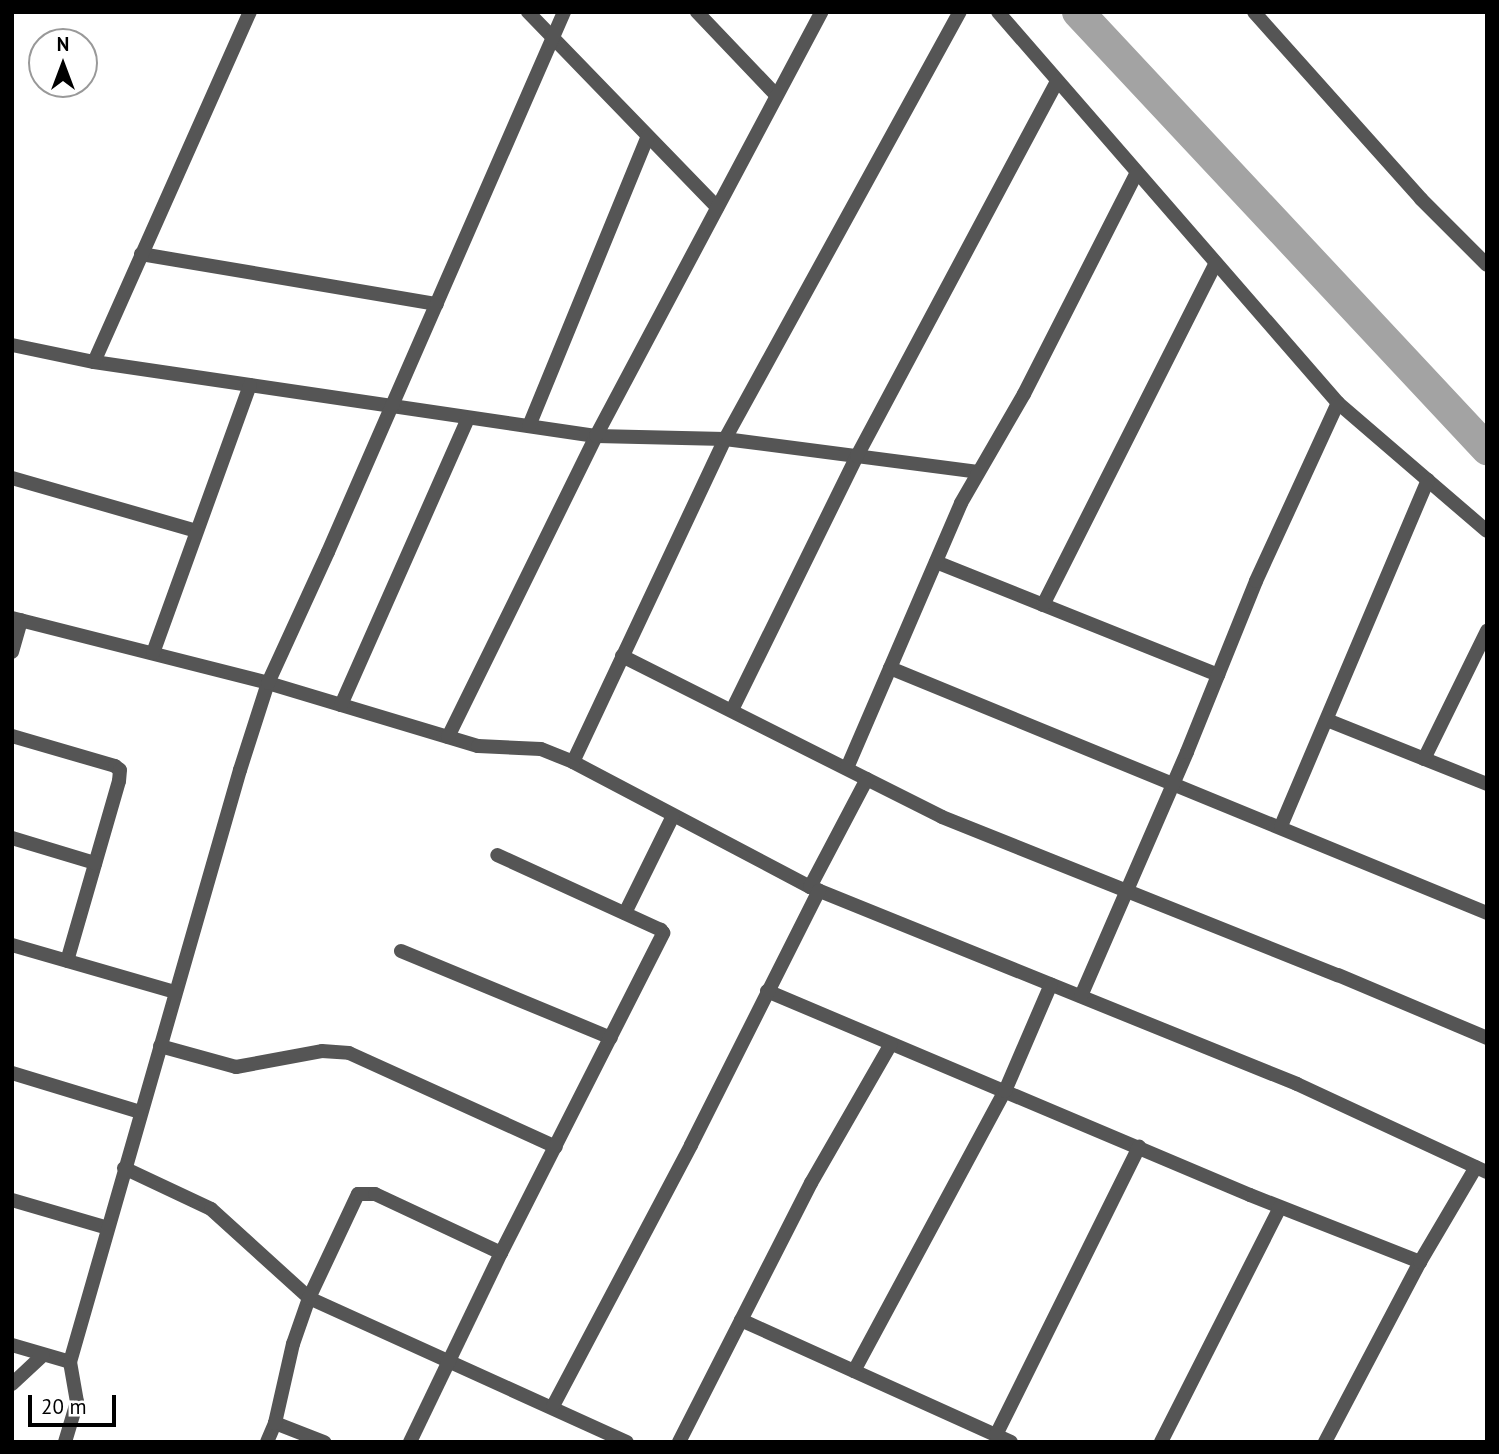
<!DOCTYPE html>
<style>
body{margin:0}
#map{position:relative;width:1499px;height:1454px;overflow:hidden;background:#fff;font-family:"PT Sans",sans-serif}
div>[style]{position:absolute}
.canal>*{height:32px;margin:-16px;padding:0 16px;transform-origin:16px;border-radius:16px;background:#a3a3a3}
.minor>*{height:14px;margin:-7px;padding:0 7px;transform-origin:7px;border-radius:7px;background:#555}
span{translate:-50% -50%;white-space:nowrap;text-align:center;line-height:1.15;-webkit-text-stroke:6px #fff;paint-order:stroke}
.frame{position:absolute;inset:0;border:14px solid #000;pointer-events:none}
.north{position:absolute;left:28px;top:28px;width:70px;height:70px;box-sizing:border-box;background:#fff;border:2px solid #999;border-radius:50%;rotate:0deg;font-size:19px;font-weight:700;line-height:28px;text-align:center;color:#000}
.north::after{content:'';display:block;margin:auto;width:24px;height:32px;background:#000;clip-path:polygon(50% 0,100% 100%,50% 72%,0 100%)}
.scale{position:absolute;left:28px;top:1395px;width:88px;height:32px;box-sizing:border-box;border:4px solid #000;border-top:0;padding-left:9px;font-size:21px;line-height:24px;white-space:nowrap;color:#000;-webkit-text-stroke:5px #fff;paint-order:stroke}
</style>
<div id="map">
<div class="canal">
<div style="left:1078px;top:12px;width:599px;rotate:46.9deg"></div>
</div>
<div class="minor">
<div style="left:528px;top:12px;width:272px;rotate:45.9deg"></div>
<div style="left:697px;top:12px;width:115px;rotate:46.4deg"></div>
<div style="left:998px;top:12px;width:518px;rotate:48.99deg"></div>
<div style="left:1338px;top:403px;width:196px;rotate:40.7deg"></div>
<div style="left:1254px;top:12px;width:251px;rotate:48.2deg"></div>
<div style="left:1421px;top:199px;width:93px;rotate:45deg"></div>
<div style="left:141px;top:254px;width:300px;rotate:9.6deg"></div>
<div style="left:12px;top:345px;width:84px;rotate:11.7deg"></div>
<div style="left:94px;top:362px;width:507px;rotate:8.39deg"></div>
<div style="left:596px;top:436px;width:129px;rotate:1.3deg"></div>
<div style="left:725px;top:439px;width:255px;rotate:7.4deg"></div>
<div style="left:94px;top:362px;width:383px;rotate:-66deg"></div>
<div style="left:529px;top:426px;width:313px;rotate:-67.7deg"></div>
<div style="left:12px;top:478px;width:192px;rotate:16deg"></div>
<div style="left:936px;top:562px;width:304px;rotate:21.8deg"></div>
<div style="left:1043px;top:605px;width:382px;rotate:-63.2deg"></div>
<div style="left:12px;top:618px;width:264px;rotate:14.2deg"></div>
<div style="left:268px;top:683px;width:219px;rotate:16.7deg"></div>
<div style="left:478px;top:746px;width:63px;rotate:2.7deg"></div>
<div style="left:541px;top:749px;width:35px;rotate:22deg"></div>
<div style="left:573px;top:762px;width:268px;rotate:27.8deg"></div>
<div style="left:810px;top:887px;width:525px;rotate:22.02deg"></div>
<div style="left:1297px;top:1084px;width:209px;rotate:24.9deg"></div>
<div style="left:12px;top:652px;width:33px;rotate:-74deg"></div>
<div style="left:153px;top:653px;width:285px;rotate:-70.1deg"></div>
<div style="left:622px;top:656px;width:358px;rotate:26.7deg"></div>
<div style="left:942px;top:817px;width:426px;rotate:21.8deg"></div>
<div style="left:1338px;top:975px;width:162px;rotate:22.9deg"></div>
<div style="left:890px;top:668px;width:645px;rotate:22.31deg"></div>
<div style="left:341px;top:705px;width:314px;rotate:-66.1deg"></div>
<div style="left:732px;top:710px;width:283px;rotate:-63.8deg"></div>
<div style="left:857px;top:456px;width:425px;rotate:-61.9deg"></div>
<div style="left:1327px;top:720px;width:172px;rotate:21.8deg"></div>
<div style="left:12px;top:736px;width:107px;rotate:16.2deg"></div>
<div style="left:115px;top:766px;width:6px;rotate:39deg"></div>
<div style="left:120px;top:770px;width:11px;rotate:95deg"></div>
<div style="left:119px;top:781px;width:187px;rotate:106.1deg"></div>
<div style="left:448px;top:737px;width:335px;rotate:-63.8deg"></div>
<div style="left:596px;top:436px;width:480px;rotate:-62deg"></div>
<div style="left:1424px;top:759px;width:143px;rotate:-63.8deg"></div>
<div style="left:573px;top:762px;width:357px;rotate:-64.8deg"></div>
<div style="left:725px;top:439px;width:487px;rotate:-61.2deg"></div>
<div style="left:847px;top:768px;width:288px;rotate:-66.7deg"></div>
<div style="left:961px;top:503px;width:126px;rotate:-60deg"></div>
<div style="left:1024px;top:394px;width:247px;rotate:-63deg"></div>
<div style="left:1281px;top:826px;width:376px;rotate:-67deg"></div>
<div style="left:12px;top:838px;width:87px;rotate:16.8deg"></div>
<div style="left:810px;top:887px;width:122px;rotate:-62.2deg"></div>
<div style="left:625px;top:913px;width:108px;rotate:-63.7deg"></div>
<div style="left:12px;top:945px;width:170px;rotate:16.1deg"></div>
<div style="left:401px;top:951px;width:227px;rotate:22.5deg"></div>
<div style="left:767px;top:991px;width:524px;rotate:22.9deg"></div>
<div style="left:1250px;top:1195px;width:183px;rotate:21.5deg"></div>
<div style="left:1081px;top:996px;width:266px;rotate:-66.5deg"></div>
<div style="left:1187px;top:752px;width:184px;rotate:-68deg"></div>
<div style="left:1256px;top:581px;width:196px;rotate:-65.3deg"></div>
<div style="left:160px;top:1046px;width:79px;rotate:15.4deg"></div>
<div style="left:236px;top:1067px;width:87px;rotate:-10.5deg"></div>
<div style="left:322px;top:1051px;width:27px;rotate:4deg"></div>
<div style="left:349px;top:1053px;width:227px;rotate:24.4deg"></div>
<div style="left:12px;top:1073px;width:134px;rotate:16.9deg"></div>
<div style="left:124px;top:1168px;width:96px;rotate:25.2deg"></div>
<div style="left:211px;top:1209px;width:132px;rotate:42.2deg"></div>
<div style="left:309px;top:1298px;width:349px;rotate:24.4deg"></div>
<div style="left:12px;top:1200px;width:100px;rotate:16.3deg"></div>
<div style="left:741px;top:1320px;width:296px;rotate:24.3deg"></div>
<div style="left:12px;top:1345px;width:60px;rotate:16.3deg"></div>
<div style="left:854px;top:1371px;width:318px;rotate:-61.7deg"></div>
<div style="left:1005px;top:1091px;width:116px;rotate:-66.7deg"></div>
<div style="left:12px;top:1384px;width:42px;rotate:-43.1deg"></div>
<div style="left:553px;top:1406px;width:295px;rotate:-62.1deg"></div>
<div style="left:691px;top:1145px;width:285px;rotate:-63.3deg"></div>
<div style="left:275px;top:1423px;width:53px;rotate:21.2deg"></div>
<div style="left:996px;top:1435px;width:322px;rotate:-63.6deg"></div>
<div style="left:65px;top:1442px;width:42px;rotate:-73.3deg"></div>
<div style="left:77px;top:1402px;width:41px;rotate:-99.9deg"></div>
<div style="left:70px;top:1362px;width:616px;rotate:-73.98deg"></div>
<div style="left:240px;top:770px;width:91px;rotate:-72.2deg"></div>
<div style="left:268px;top:683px;width:144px;rotate:-65.4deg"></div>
<div style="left:328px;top:552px;width:589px;rotate:-66.39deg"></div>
<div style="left:267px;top:1442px;width:21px;rotate:-67deg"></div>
<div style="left:275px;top:1423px;width:81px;rotate:-77.2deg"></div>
<div style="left:293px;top:1344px;width:49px;rotate:-70.8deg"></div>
<div style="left:309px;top:1298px;width:115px;rotate:-64.8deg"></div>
<div style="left:358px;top:1194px;width:17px"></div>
<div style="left:375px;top:1194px;width:139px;rotate:25.1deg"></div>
<div style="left:410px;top:1442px;width:210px;rotate:-64.3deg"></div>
<div style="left:501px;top:1253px;width:359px;rotate:-63.1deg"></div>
<div style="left:663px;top:933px;width:4px;rotate:-124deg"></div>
<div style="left:661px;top:930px;width:180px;rotate:-155.4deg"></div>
<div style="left:679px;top:1442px;width:291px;rotate:-63deg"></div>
<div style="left:811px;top:1183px;width:160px;rotate:-60.1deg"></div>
<div style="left:1161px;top:1442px;width:263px;rotate:-63.1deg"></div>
<div style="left:1325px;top:1442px;width:204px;rotate:-62.2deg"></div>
<div style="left:1420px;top:1262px;width:110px;rotate:-59.5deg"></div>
</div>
<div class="frame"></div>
<div class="north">N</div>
<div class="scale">20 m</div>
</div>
